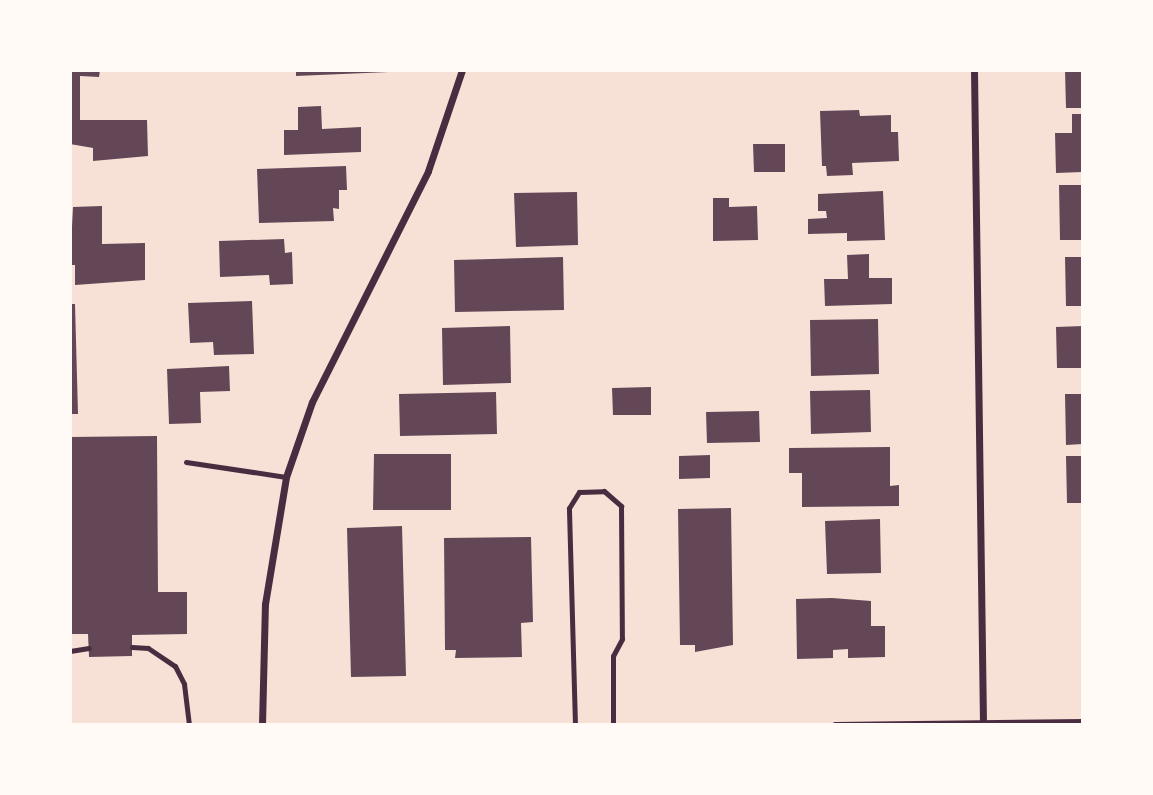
<!DOCTYPE html>
<style>
body{margin:0}
#map{position:relative;width:1153px;height:795px;overflow:hidden;background:#f7e1d7;font-family:"PT Sans",sans-serif}
div>[style]{position:absolute}
.building>*{inset:0;background:#644757}
.service>*{height:5px;margin:-2.5px;padding:0 2.5px;transform-origin:2.5px;border-radius:2.5px;background:#4a2c40}
.minor>*{height:7px;margin:-3.5px;padding:0 3.5px;transform-origin:3.5px;border-radius:3.5px;background:#4a2c40}
span{translate:-50% -50%;white-space:nowrap;text-align:center;line-height:1.15;-webkit-text-stroke:5px #fffaf5;paint-order:stroke}
.frame{position:absolute;inset:0;border:72px solid #fffaf5;pointer-events:none}
</style>
<div id="map">
<div class="building">
<div style="clip-path:polygon(70px 70px,100px 70px,99px 77px,80px 76px,80px 120px,147px 120px,148px 156px,93px 161px,93px 148px,70px 144px)"></div>
<div style="clip-path:polygon(296px 70px,389px 70px,389px 72px,296px 76px)"></div>
<div style="clip-path:polygon(1065px 70px,1083px 70px,1083px 108px,1066px 108px)"></div>
<div style="clip-path:polygon(321px 106px,322px 129px,361px 127px,361px 152px,284px 155px,284px 130px,298px 130px,298px 107px)"></div>
<div style="clip-path:polygon(859px 110px,860px 116px,891px 115px,891px 132px,898px 132px,899px 161px,852px 163px,853px 175px,827px 176px,826px 166px,822px 166px,820px 111px)"></div>
<div style="clip-path:polygon(1072px 114px,1083px 114px,1083px 172px,1056px 173px,1055px 133px,1072px 133px)"></div>
<div style="clip-path:polygon(753px 144px,785px 144px,785px 172px,754px 172px)"></div>
<div style="clip-path:polygon(346px 166px,347px 190px,339px 190px,339px 209px,333px 208px,334px 221px,259px 223px,257px 169px)"></div>
<div style="clip-path:polygon(1059px 185px,1083px 185px,1083px 240px,1060px 240px)"></div>
<div style="clip-path:polygon(883px 191px,885px 240px,847px 241px,847px 233px,808px 234px,808px 219px,827px 218px,826px 211px,818px 211px,818px 194px)"></div>
<div style="clip-path:polygon(577px 192px,578px 245px,516px 247px,514px 193px)"></div>
<div style="clip-path:polygon(713px 198px,729px 198px,729px 207px,757px 206px,758px 240px,713px 241px)"></div>
<div style="clip-path:polygon(102px 206px,102px 244px,145px 243px,145px 280px,75px 285px,75px 265px,70px 265px,73px 207px)"></div>
<div style="clip-path:polygon(284px 239px,285px 253px,292px 252px,293px 284px,270px 285px,269px 275px,220px 277px,219px 241px)"></div>
<div style="clip-path:polygon(869px 254px,869px 278px,892px 278px,892px 304px,825px 306px,824px 279px,848px 279px,847px 255px)"></div>
<div style="clip-path:polygon(563px 257px,564px 310px,455px 312px,454px 260px)"></div>
<div style="clip-path:polygon(1065px 257px,1083px 257px,1083px 306px,1066px 306px)"></div>
<div style="clip-path:polygon(252px 301px,254px 354px,214px 355px,213px 342px,190px 343px,188px 303px)"></div>
<div style="clip-path:polygon(70px 304px,75px 304px,78px 414px,70px 414px)"></div>
<div style="clip-path:polygon(878px 319px,879px 374px,811px 376px,810px 320px)"></div>
<div style="clip-path:polygon(510px 326px,511px 383px,443px 385px,442px 328px)"></div>
<div style="clip-path:polygon(1083px 326px,1083px 368px,1057px 368px,1056px 327px)"></div>
<div style="clip-path:polygon(229px 366px,230px 391px,200px 392px,201px 423px,169px 424px,167px 369px)"></div>
<div style="clip-path:polygon(651px 387px,651px 415px,613px 415px,612px 388px)"></div>
<div style="clip-path:polygon(870px 390px,871px 432px,811px 434px,810px 391px)"></div>
<div style="clip-path:polygon(496px 392px,497px 434px,400px 436px,399px 394px)"></div>
<div style="clip-path:polygon(1065px 394px,1083px 394px,1083px 444px,1066px 445px)"></div>
<div style="clip-path:polygon(759px 411px,760px 442px,707px 443px,706px 412px)"></div>
<div style="clip-path:polygon(157px 436px,158px 592px,187px 592px,187px 634px,132px 635px,132px 656px,89px 657px,88px 634px,70px 634px,70px 437px)"></div>
<div style="clip-path:polygon(890px 447px,890px 486px,899px 485px,899px 506px,802px 507px,802px 473px,789px 473px,789px 448px)"></div>
<div style="clip-path:polygon(374px 454px,451px 454px,451px 510px,373px 510px)"></div>
<div style="clip-path:polygon(710px 455px,710px 478px,679px 479px,679px 456px)"></div>
<div style="clip-path:polygon(1066px 456px,1083px 456px,1083px 503px,1067px 503px)"></div>
<div style="clip-path:polygon(731px 508px,733px 645px,695px 652px,695px 645px,680px 645px,678px 509px)"></div>
<div style="clip-path:polygon(880px 519px,881px 573px,827px 574px,825px 521px)"></div>
<div style="clip-path:polygon(402px 526px,406px 676px,351px 677px,347px 528px)"></div>
<div style="clip-path:polygon(531px 537px,533px 622px,521px 623px,522px 657px,455px 658px,456px 650px,445px 650px,444px 538px)"></div>
<div style="clip-path:polygon(832px 598px,871px 601px,871px 626px,885px 626px,885px 657px,848px 658px,848px 649px,833px 650px,833px 658px,797px 659px,796px 599px)"></div>
</div>
<div class="service">
<div style="left:186px;top:462px;width:101px;rotate:8.5deg"></div>
<div style="left:132px;top:647px;width:16px;rotate:4deg"></div>
<div style="left:148px;top:648px;width:32px;rotate:34deg"></div>
<div style="left:175px;top:666px;width:20px;rotate:63deg"></div>
<div style="left:184px;top:684px;width:41px;rotate:83deg"></div>
<div style="left:70px;top:651px;width:19px;rotate:-9deg"></div>
<div style="left:575px;top:725px;width:217px;rotate:-91.6deg"></div>
<div style="left:569px;top:508px;width:19px;rotate:-58deg"></div>
<div style="left:579px;top:492px;width:25px;rotate:-2deg"></div>
<div style="left:604px;top:491px;width:23px;rotate:41deg"></div>
<div style="left:621px;top:506px;width:133px;rotate:89.6deg"></div>
<div style="left:622px;top:639px;width:19px;rotate:118deg"></div>
<div style="left:613px;top:656px;width:69px;rotate:90deg"></div>
</div>
<div class="minor">
<div style="left:974px;top:70px;width:655px;rotate:89.21deg"></div>
<div style="left:262px;top:725px;width:121px;rotate:-88.6deg"></div>
<div style="left:265px;top:604px;width:129px;rotate:-80.6deg"></div>
<div style="left:286px;top:477px;width:79px;rotate:-70.9deg"></div>
<div style="left:312px;top:402px;width:258px;rotate:-63.3deg"></div>
<div style="left:428px;top:171px;width:107px;rotate:-71.4deg"></div>
<div style="left:835px;top:725px;width:248px;rotate:-0.7deg"></div>
</div>
<div class="frame"></div>
</div>
